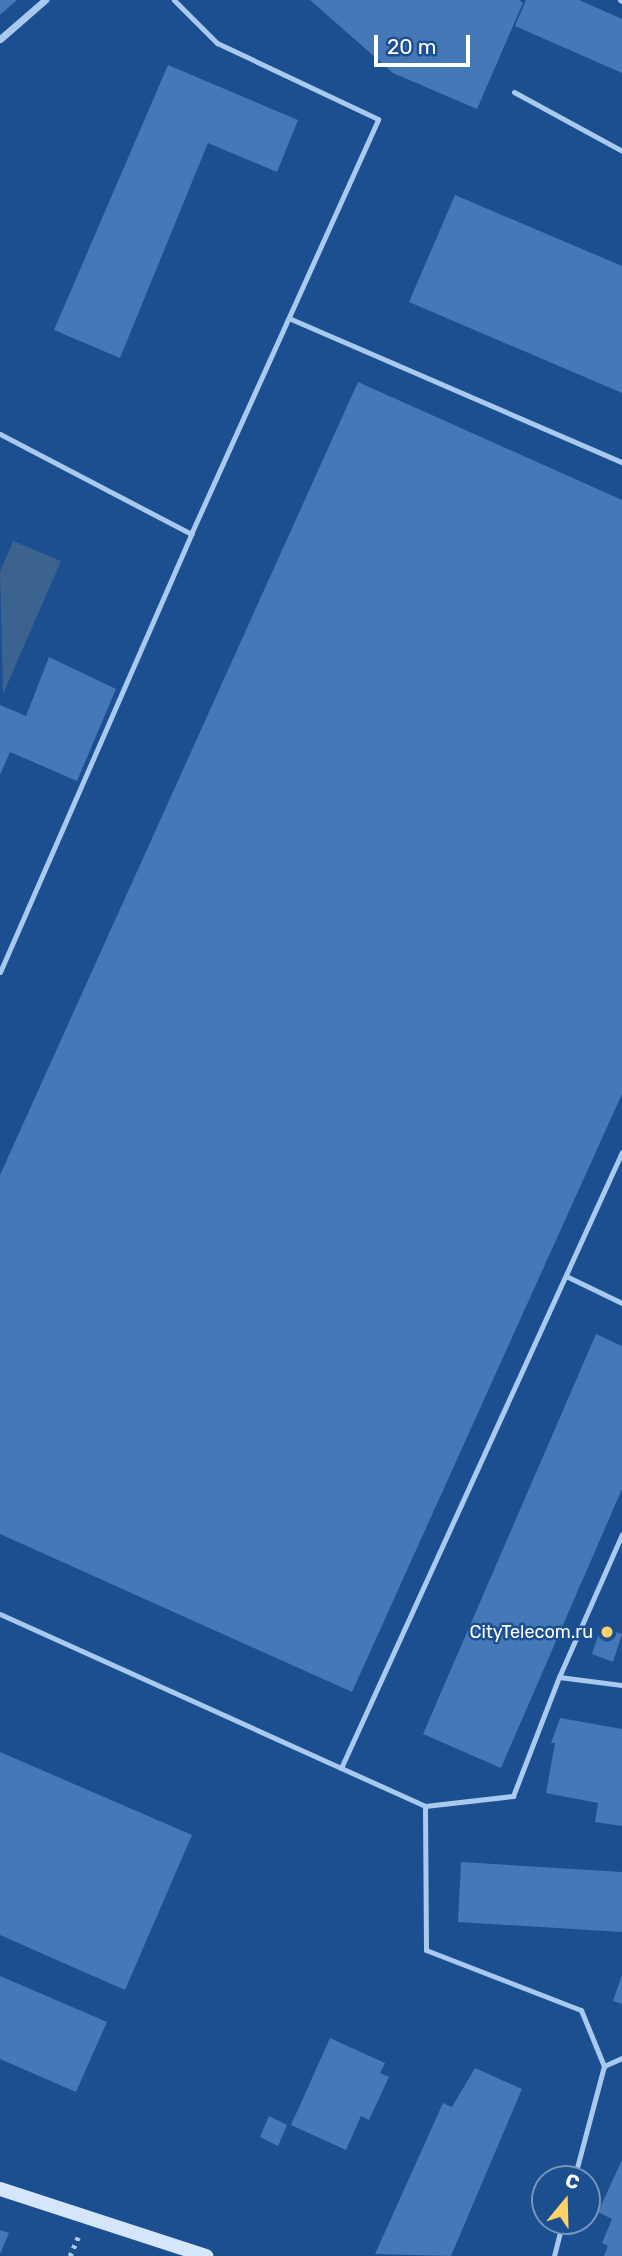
<!DOCTYPE html>
<meta charset="utf-8">
<style>
body{margin:0}
#map{position:relative;width:622px;height:2256px;overflow:hidden;background:#1b4f8f;font-family:Rubik,sans-serif}
div>[style]{position:absolute}
.water>*{inset:0;background:#3c6290}
.building>*{inset:0;background:#4478b7}
.path>*{height:4.5px;margin-top:-2.25px;transform-origin:0;background:repeating-linear-gradient(90deg,#a9c9ee 0 3.5px,transparent 0 8.5px)}
.lane>*{height:5px;margin:-2.5px;padding:0 2.5px;transform-origin:2.5px;border-radius:2.5px;background:#a9c9ee}
.street>*{height:7px;margin:-3.5px;padding:0 3.5px;transform-origin:3.5px;border-radius:3.5px;background:#a9c9ee}
.secondary>*{height:14px;margin:-7px;padding:0 7px;transform-origin:7px;border-radius:7px;background:#d6e6fa}
.dots>*{width:19px;height:19px;translate:-50% -50%;box-sizing:border-box;border:4px solid #1b4f8f;border-radius:50%}
span{translate:-50% -50%;white-space:nowrap;text-align:center;line-height:1.15;-webkit-text-stroke:5px #1b4f8f;paint-order:stroke}
.poi-label{font-size:18px;color:#fff}
.right{translate:-100% -50%;text-align:right}
.north{position:absolute;left:531px;top:2165px;width:70px;height:70px;box-sizing:border-box;background:#1b4f8f;border:2px solid #7695bc;border-radius:50%;rotate:19deg;font-size:19px;font-weight:700;line-height:28px;text-align:center;color:#fff}
.north::after{content:'';display:block;margin:auto;width:24px;height:32px;background:#ffd166;clip-path:polygon(50% 0,100% 100%,50% 72%,0 100%)}
.scale{position:absolute;left:374px;top:35px;width:96px;height:32px;box-sizing:border-box;border:4px solid #fff;border-top:0;padding-left:9px;font-size:21px;line-height:24px;white-space:nowrap;color:#fff;-webkit-text-stroke:5px #1b4f8f;paint-order:stroke}
</style>
<div id="map">
<div class="water">
<div style="clip-path:polygon(13px 541px,61px 561px,3px 694px,0 572px)"></div>
</div>
<div class="building">
<div style="clip-path:polygon(0 0,17px 0,0 15px)"></div>
<div style="clip-path:polygon(310px 0,519px 0,523px 3px,477px 109px,393px 73px)"></div>
<div style="clip-path:polygon(526px 0,579px 0,622px 19px,622px 73px,515px 26px)"></div>
<div style="clip-path:polygon(168px 65px,298px 120px,277px 172px,208px 143px,120px 358px,54px 330px)"></div>
<div style="clip-path:polygon(455px 195px,622px 266px,622px 393px,409px 302px)"></div>
<div style="clip-path:polygon(358px 382px,622px 500px,622px 1094px,352px 1692px,0 1534px,0 1175px)"></div>
<div style="clip-path:polygon(49px 657px,116px 689px,77px 781px,10px 752px,0 775px,0 705px,26px 716px)"></div>
<div style="clip-path:polygon(596px 1334px,622px 1346px,622px 1489px,501px 1768px,423px 1734px)"></div>
<div style="clip-path:polygon(601px 1627px,622px 1634px,613px 1662px,592px 1654px)"></div>
<div style="clip-path:polygon(560px 1718px,622px 1729px,622px 1826px,595px 1822px,598px 1803px,546px 1793px,555px 1743px,551px 1743px)"></div>
<div style="clip-path:polygon(0 1752px,192px 1835px,125px 1990px,0 1935px)"></div>
<div style="clip-path:polygon(461px 1862px,622px 1872px,622px 1932px,458px 1922px)"></div>
<div style="clip-path:polygon(622px 1975px,622px 2004px,613px 2001px)"></div>
<div style="clip-path:polygon(0 1976px,107px 2022px,76px 2092px,0 2059px)"></div>
<div style="clip-path:polygon(330px 2038px,385px 2063px,380px 2073px,389px 2077px,369px 2120px,361px 2116px,346px 2150px,291px 2125px)"></div>
<div style="clip-path:polygon(475px 2068px,522px 2089px,451px 2256px,375px 2254px,443px 2103px,452px 2107px)"></div>
<div style="clip-path:polygon(269px 2116px,287px 2125px,278px 2146px,260px 2137px)"></div>
<div style="clip-path:polygon(622px 2160px,622px 2256px,604px 2256px,608px 2246px,602px 2243px,612px 2219px,598px 2212px)"></div>
<div style="clip-path:polygon(0 2230px,9px 2233px,0 2254px)"></div>
</div>
<div class="path">
<div style="left:70px;top:2256px;width:21px;rotate:-67deg"></div>
</div>
<div class="lane">
<div style="left:620px;top:0;width:2px;rotate:27deg"></div>
<div style="left:514px;top:92px;width:123px;rotate:28.6deg"></div>
<div style="left:291px;top:319px;width:361px;rotate:23.4deg"></div>
<div style="left:0;top:434px;width:216px;rotate:27.6deg"></div>
<div style="left:191px;top:534px;width:455px;rotate:-65.7deg"></div>
<div style="left:378px;top:119px;width:178px;rotate:-154.7deg"></div>
<div style="left:217px;top:43px;width:61px;rotate:-135deg"></div>
<div style="left:0;top:972px;width:478px;rotate:-66.4deg"></div>
<div style="left:566px;top:1276px;width:62px;rotate:25.7deg"></div>
<div style="left:0;top:1614px;width:466px;rotate:24.3deg"></div>
<div style="left:425px;top:1806px;width:144px;rotate:89.6deg"></div>
<div style="left:426px;top:1950px;width:166px;rotate:21.2deg"></div>
<div style="left:581px;top:2010px;width:61px;rotate:67.7deg"></div>
<div style="left:604px;top:2066px;width:117px;rotate:104.9deg"></div>
<div style="left:559px;top:1677px;width:156px;rotate:-66.2deg"></div>
<div style="left:341px;top:1768px;width:677px;rotate:-65.48deg"></div>
<div style="left:425px;top:1806px;width:89px;rotate:-6.5deg"></div>
<div style="left:513px;top:1796px;width:128px;rotate:-68.9deg"></div>
<div style="left:559px;top:1677px;width:64px;rotate:7.2deg"></div>
<div style="left:604px;top:2066px;width:20px;rotate:-24deg"></div>
<div style="left:554px;top:2256px;width:36px;rotate:-76deg"></div>
</div>
<div class="street">
<div style="left:0;top:39px;width:60px;rotate:-40.9deg"></div>
</div>
<div class="secondary">
<div style="left:0;top:2189px;width:217px;rotate:18deg"></div>
</div>
<div class="dots">
<div style="left:607px;top:1632px;background:#ffd166"></div>
</div>
<div class="poi-label">
<span class="right" style="left:593px;top:1632px">CityTelecom.ru</span>
</div>
<div class="north">С</div>
<div class="scale">20 m</div>
</div>
